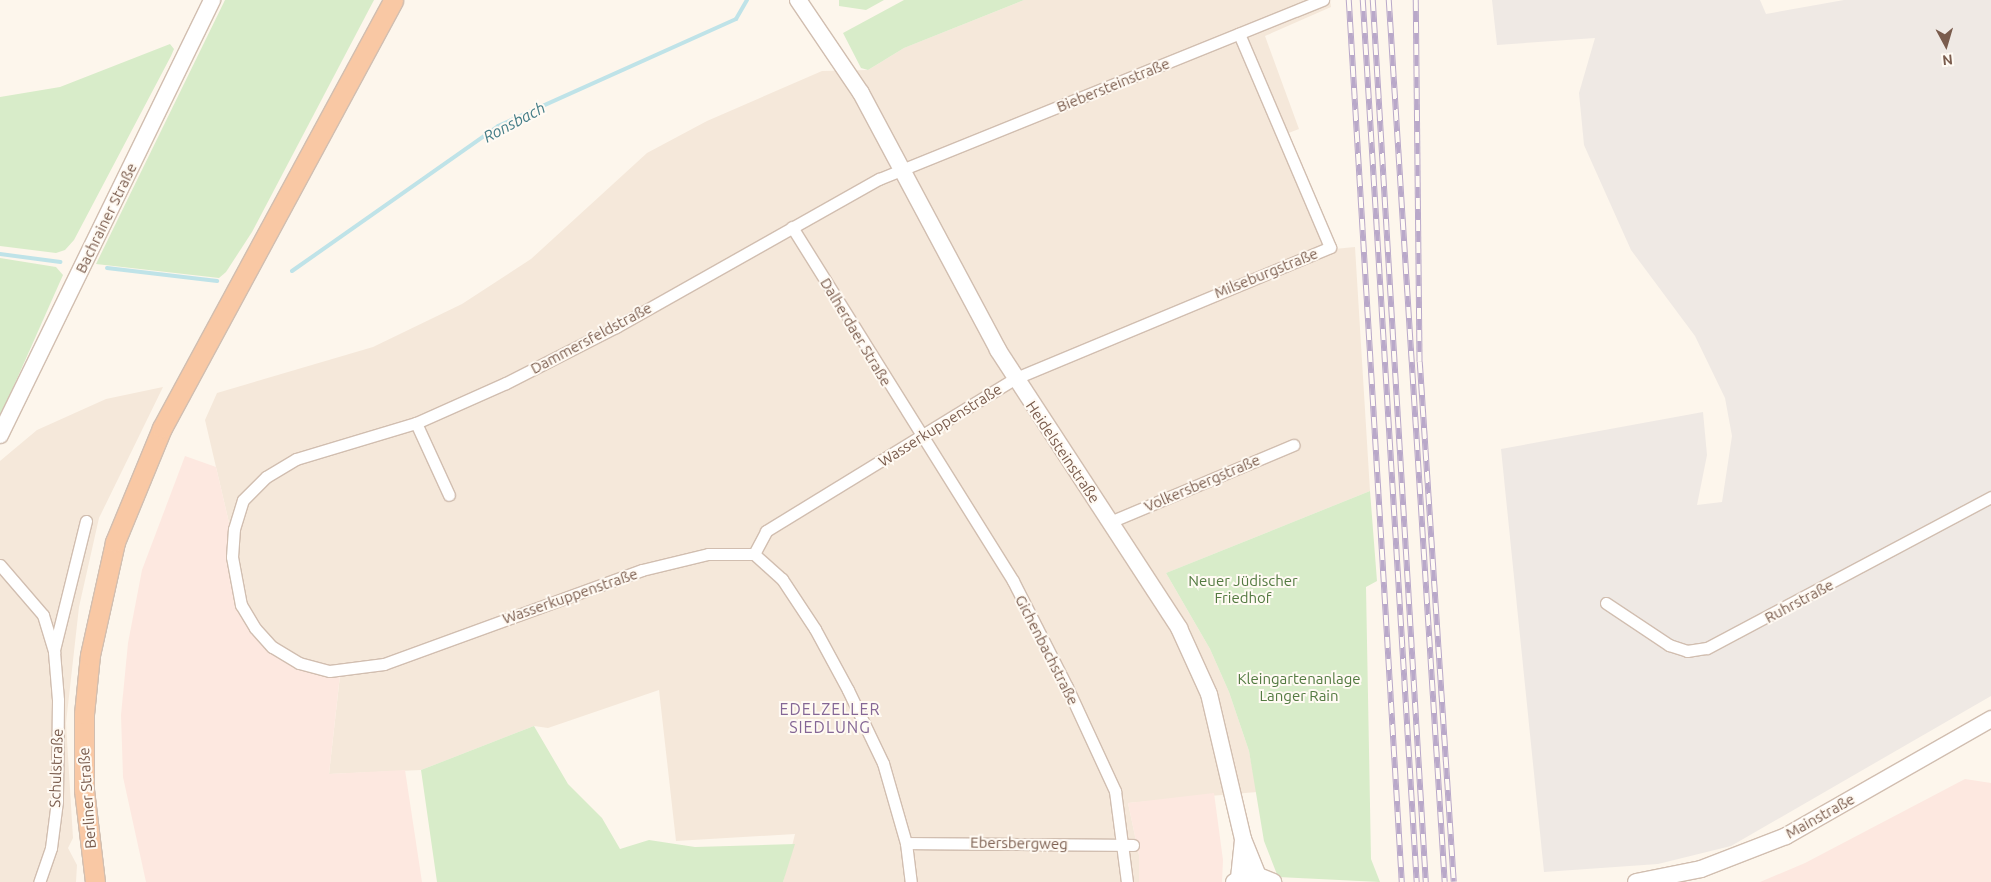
<!DOCTYPE html>
<meta charset="utf-8">
<style>
body{margin:0}
#map{position:relative;width:1991px;height:882px;overflow:hidden;background:#fdf6ec;font-family:Ubuntu,sans-serif}
div>[style]{position:absolute}
.residential>*{inset:0;background:#f5e8da}
.commercial>*{inset:0;background:#fde8e0}
.industrial>*{inset:0;background:#efe9e4}
.green>*{inset:0;background:#d8ecc9}
.stream>*{height:4px;margin:-2px;padding:0 2px;transform-origin:2px;border-radius:2px;background:#bfe3e8}
.roads{filter:drop-shadow(1px 0 #d1beb0) drop-shadow(-1px 0 #d1beb0) drop-shadow(0 1px #d1beb0) drop-shadow(0 -1px #d1beb0)}
.minor>*{height:11px;margin:-5.5px;padding:0 5.5px;transform-origin:5.5px;border-radius:5.5px;background:#fff}
.secondary>*{height:16px;margin:-8px;padding:0 8px;transform-origin:8px;border-radius:8px;background:#fff}
.trunk>*{height:19px;margin:-9.5px;padding:0 9.5px;transform-origin:9.5px;border-radius:9.5px;background:#f9c8a4}
.rail>*{height:5.5px;margin-top:-2.75px;transform-origin:0;background:repeating-linear-gradient(90deg,#fffaf3 0 11px,#b9a8c9 0 22px);box-sizing:border-box;border-block:1px solid #b9a8c9}
span{translate:-50% -50%;white-space:nowrap;text-align:center;line-height:1.15;-webkit-text-stroke:4px #fffaf3;paint-order:stroke}
.street-label{font-size:15px;color:#7a5c4d}
.park-label{font-size:15px;color:#537a41}
.water-label{font-size:16px;color:#437c86;font-style:italic}
.neighbourhood-label{font-size:16px;color:#846695;letter-spacing:1px}
.north{position:absolute;left:1921px;top:20px;width:50px;height:50px;-webkit-text-stroke:4px #fffaf3;paint-order:stroke;rotate:174deg;font-size:14px;font-weight:700;line-height:20px;text-align:center;color:#7a5c4d}
.north::after{content:'';display:block;margin:auto;width:18px;height:22px;background:#7a5c4d;clip-path:polygon(50% 0,100% 100%,50% 72%,0 100%)}
</style>
<div id="map">
<div class="residential">
<div style="clip-path:polygon(1024px 0,1330px 0,1331px 7px,1265px 36px,1299px 129px,1286px 134px,1334px 249px,1355px 247px,1370px 491px,1166px 573px,1210px 649px,1229px 692px,1249px 751px,1257px 792px,1128px 803px,1139px 855px,1139px 882px,783px 882px,795px 834px,676px 841px,659px 690px,548px 728px,534px 726px,421px 770px,329px 774px,341px 667px,308px 662px,272px 641px,248px 604px,205px 420px,217px 393px,373px 347px,462px 304px,531px 259px,647px 153px,707px 121px,822px 71px,868px 70px,904px 48px)"></div>
<div style="clip-path:polygon(163px 387px,99px 518px,79px 607px,66px 723px,73px 838px,68px 848px,77px 865px,76px 882px,0 882px,0 461px,37px 430px,106px 399px)"></div>
</div>
<div class="commercial">
<div style="clip-path:polygon(185px 456px,216px 467px,248px 604px,272px 641px,308px 662px,341px 666px,329px 774px,405px 770px,422px 882px,146px 882px,123px 777px,121px 715px,128px 643px,142px 570px)"></div>
<div style="clip-path:polygon(1965px 779px,1991px 783px,1991px 882px,1760px 882px,1805px 863px)"></div>
<div style="clip-path:polygon(1214px 793px,1223px 860px,1222px 882px,1139px 882px,1139px 855px,1128px 803px)"></div>
</div>
<div class="industrial">
<div style="clip-path:polygon(1492px 0,1760px 0,1766px 14px,1844px 0,1991px 0,1991px 696px,1731px 846px,1658px 864px,1544px 872px,1501px 449px,1703px 412px,1707px 455px,1697px 505px,1722px 502px,1732px 436px,1725px 398px,1695px 336px,1631px 250px,1584px 145px,1579px 93px,1595px 38px,1497px 45px)"></div>
</div>
<div class="green">
<div style="clip-path:polygon(225px 0,374px 0,252px 232px,226px 272px,219px 278px,96px 264px)"></div>
<div style="clip-path:polygon(839px 0,884px 0,866px 10px,839px 6px)"></div>
<div style="clip-path:polygon(904px 0,1024px 0,904px 48px,868px 70px,861px 68px,843px 33px)"></div>
<div style="clip-path:polygon(170px 44px,174px 49px,171px 56px,74px 240px,65px 250px,56px 253px,0 246px,0 97px,60px 87px)"></div>
<div style="clip-path:polygon(0 258px,56px 267px,63px 275px,0 417px)"></div>
<div style="clip-path:polygon(1370px 491px,1377px 581px,1366px 587px,1371px 859px,1380px 882px,1278px 877px,1264px 841px,1249px 751px,1229px 692px,1210px 649px,1166px 573px)"></div>
<div style="clip-path:polygon(534px 726px,568px 784px,602px 818px,620px 849px,649px 840px,695px 847px,795px 844px,783px 882px,437px 882px,421px 770px)"></div>
</div>
<div class="stream">
<div style="left:0;top:254px;width:61px;rotate:7.6deg"></div>
<div style="left:107px;top:268px;width:111px;rotate:6.7deg"></div>
<div style="left:292px;top:271px;width:252px;rotate:-35.1deg"></div>
<div style="left:498px;top:126px;width:261px;rotate:-24.2deg"></div>
<div style="left:736px;top:19px;width:22px;rotate:-60deg"></div>
</div>
<div class="roads">
<div class="minor">
<div style="left:792px;top:227px;width:417px;rotate:58deg"></div>
<div style="left:1013px;top:581px;width:119px;rotate:63deg"></div>
<div style="left:1067px;top:687px;width:115px;rotate:65.2deg"></div>
<div style="left:1115px;top:791px;width:92px;rotate:82.5deg"></div>
<div style="left:416px;top:423px;width:79px;rotate:65.4deg"></div>
<div style="left:1110px;top:522px;width:199px;rotate:-22.8deg"></div>
<div style="left:754px;top:554px;width:46px;rotate:180deg"></div>
<div style="left:708px;top:554px;width:68px;rotate:166.4deg"></div>
<div style="left:642px;top:570px;width:275px;rotate:160deg"></div>
<div style="left:384px;top:664px;width:55px;rotate:172.7deg"></div>
<div style="left:329px;top:671px;width:31px;rotate:-165deg"></div>
<div style="left:299px;top:663px;width:31px;rotate:-149deg"></div>
<div style="left:272px;top:647px;width:25px;rotate:-132deg"></div>
<div style="left:255px;top:628px;width:27px;rotate:-121deg"></div>
<div style="left:241px;top:605px;width:49px;rotate:-100.6deg"></div>
<div style="left:232px;top:557px;width:28px;rotate:-86deg"></div>
<div style="left:234px;top:529px;width:30px;rotate:-73deg"></div>
<div style="left:243px;top:500px;width:33px;rotate:-45deg"></div>
<div style="left:266px;top:477px;width:35px;rotate:-31deg"></div>
<div style="left:296px;top:459px;width:125px;rotate:-16.7deg"></div>
<div style="left:416px;top:423px;width:98px;rotate:-24deg"></div>
<div style="left:506px;top:383px;width:123px;rotate:-27deg"></div>
<div style="left:616px;top:327px;width:302px;rotate:-29.4deg"></div>
<div style="left:879px;top:179px;width:479px;rotate:-22deg"></div>
<div style="left:754px;top:554px;width:26px;rotate:-62deg"></div>
<div style="left:766px;top:531px;width:293px;rotate:-31.5deg"></div>
<div style="left:1016px;top:378px;width:340px;rotate:-22.6deg"></div>
<div style="left:1330px;top:247px;width:232px;rotate:-113.1deg"></div>
<div style="left:754px;top:554px;width:38px;rotate:42deg"></div>
<div style="left:782px;top:579px;width:60px;rotate:56.6deg"></div>
<div style="left:815px;top:629px;width:69px;rotate:61.6deg"></div>
<div style="left:848px;top:690px;width:81px;rotate:64.4deg"></div>
<div style="left:883px;top:763px;width:83px;rotate:74deg"></div>
<div style="left:906px;top:843px;width:39px;rotate:83deg"></div>
<div style="left:0;top:565px;width:66px;rotate:49.3deg"></div>
<div style="left:43px;top:615px;width:39px;rotate:73deg"></div>
<div style="left:54px;top:652px;width:48px;rotate:85.2deg"></div>
<div style="left:58px;top:700px;width:101px;rotate:90.6deg"></div>
<div style="left:57px;top:801px;width:47px;rotate:97.3deg"></div>
<div style="left:51px;top:848px;width:36px;rotate:109deg"></div>
<div style="left:1606px;top:603px;width:76px;rotate:33.7deg"></div>
<div style="left:1669px;top:645px;width:19px;rotate:18deg"></div>
<div style="left:1687px;top:651px;width:20px;rotate:-9deg"></div>
<div style="left:1707px;top:648px;width:322px;rotate:-28deg"></div>
<div style="left:54px;top:650px;width:133px;rotate:-76.1deg"></div>
<div style="left:906px;top:843px;width:227px;rotate:0.5deg"></div>
</div>
<div class="secondary">
<div style="left:798px;top:0;width:112px;rotate:55.9deg"></div>
<div style="left:861px;top:93px;width:291px;rotate:61.9deg"></div>
<div style="left:998px;top:350px;width:332px;rotate:56.9deg"></div>
<div style="left:1179px;top:628px;width:72px;rotate:65.6deg"></div>
<div style="left:1209px;top:694px;width:149px;rotate:76.8deg"></div>
<div style="left:1243px;top:839px;width:37px;rotate:68deg"></div>
<div style="left:0;top:435px;width:484px;rotate:-64deg"></div>
<div style="left:1239px;top:878px;width:39px;rotate:-84deg"></div>
<div style="left:1234px;top:882px;width:19px;rotate:-28deg"></div>
<div style="left:1251px;top:873px;width:24px;rotate:22deg"></div>
<div style="left:1636px;top:882px;width:66px;rotate:-11.3deg"></div>
<div style="left:1701px;top:869px;width:91px;rotate:-21.2deg"></div>
<div style="left:1786px;top:836px;width:236px;rotate:-29.7deg"></div>
</div>
<div class="trunk">
<div style="left:95px;top:882px;width:93px;rotate:-96.8deg"></div>
<div style="left:84px;top:790px;width:76px;rotate:-90deg"></div>
<div style="left:84px;top:714px;width:59px;rotate:-84.2deg"></div>
<div style="left:90px;top:655px;width:116px;rotate:-77.5deg"></div>
<div style="left:115px;top:542px;width:123px;rotate:-67.6deg"></div>
<div style="left:162px;top:428px;width:486px;rotate:-61.6deg"></div>
</div>
</div>
<div class="rail">
<div style="left:1349px;top:0;width:884px;rotate:86.56deg"></div>
<div style="left:1363px;top:0;width:884px;rotate:86.5deg"></div>
<div style="left:1373px;top:0;width:884px;rotate:86.56deg"></div>
<div style="left:1389px;top:0;width:884px;rotate:86.37deg"></div>
<div style="left:1416px;top:0;width:362px;rotate:89.4deg"></div>
<div style="left:1420px;top:362px;width:521px;rotate:86.26deg"></div>
</div>
<div class="street-label">
<span style="left:1113px;top:85px;rotate:-22deg">Biebersteinstraße</span>
<span style="left:106px;top:218px;rotate:-64deg">Bachrainer Straße</span>
<span style="left:1266px;top:273px;rotate:-22deg">Milseburgstraße</span>
<span style="left:856px;top:332px;rotate:59deg">Dalherdaer Straße</span>
<span style="left:591px;top:338px;rotate:-28deg">Dammersfeldstraße</span>
<span style="left:940px;top:425px;rotate:-32deg">Wasserkuppenstraße</span>
<span style="left:1063px;top:452px;rotate:56deg">Heidelsteinstraße</span>
<span style="left:1202px;top:483px;rotate:-23deg">Volkersbergstraße</span>
<span style="left:570px;top:596px;rotate:-19deg">Wasserkuppenstraße</span>
<span style="left:1799px;top:601px;rotate:-28deg">Ruhrstraße</span>
<span style="left:1047px;top:650px;rotate:63deg">Gichenbachstraße</span>
<span style="left:56px;top:768px;rotate:-88deg">Schulstraße</span>
<span style="left:87px;top:798px;rotate:-94deg">Berliner Straße</span>
<span style="left:1820px;top:816px;rotate:-29deg">Mainstraße</span>
<span style="left:1019px;top:843px;rotate:1deg">Ebersbergweg</span>
</div>
<div class="park-label">
<span style="left:1243px;top:589px">Neuer Jüdischer<br>Friedhof</span>
<span style="left:1299px;top:687px">Kleingartenanlage<br>Langer Rain</span>
</div>
<div class="water-label">
<span style="left:514px;top:122px;rotate:-28deg">Ronsbach</span>
</div>
<div class="neighbourhood-label">
<span style="left:830px;top:718px">EDELZELLER<br>SIEDLUNG</span>
</div>
<div class="north">N</div>
</div>
